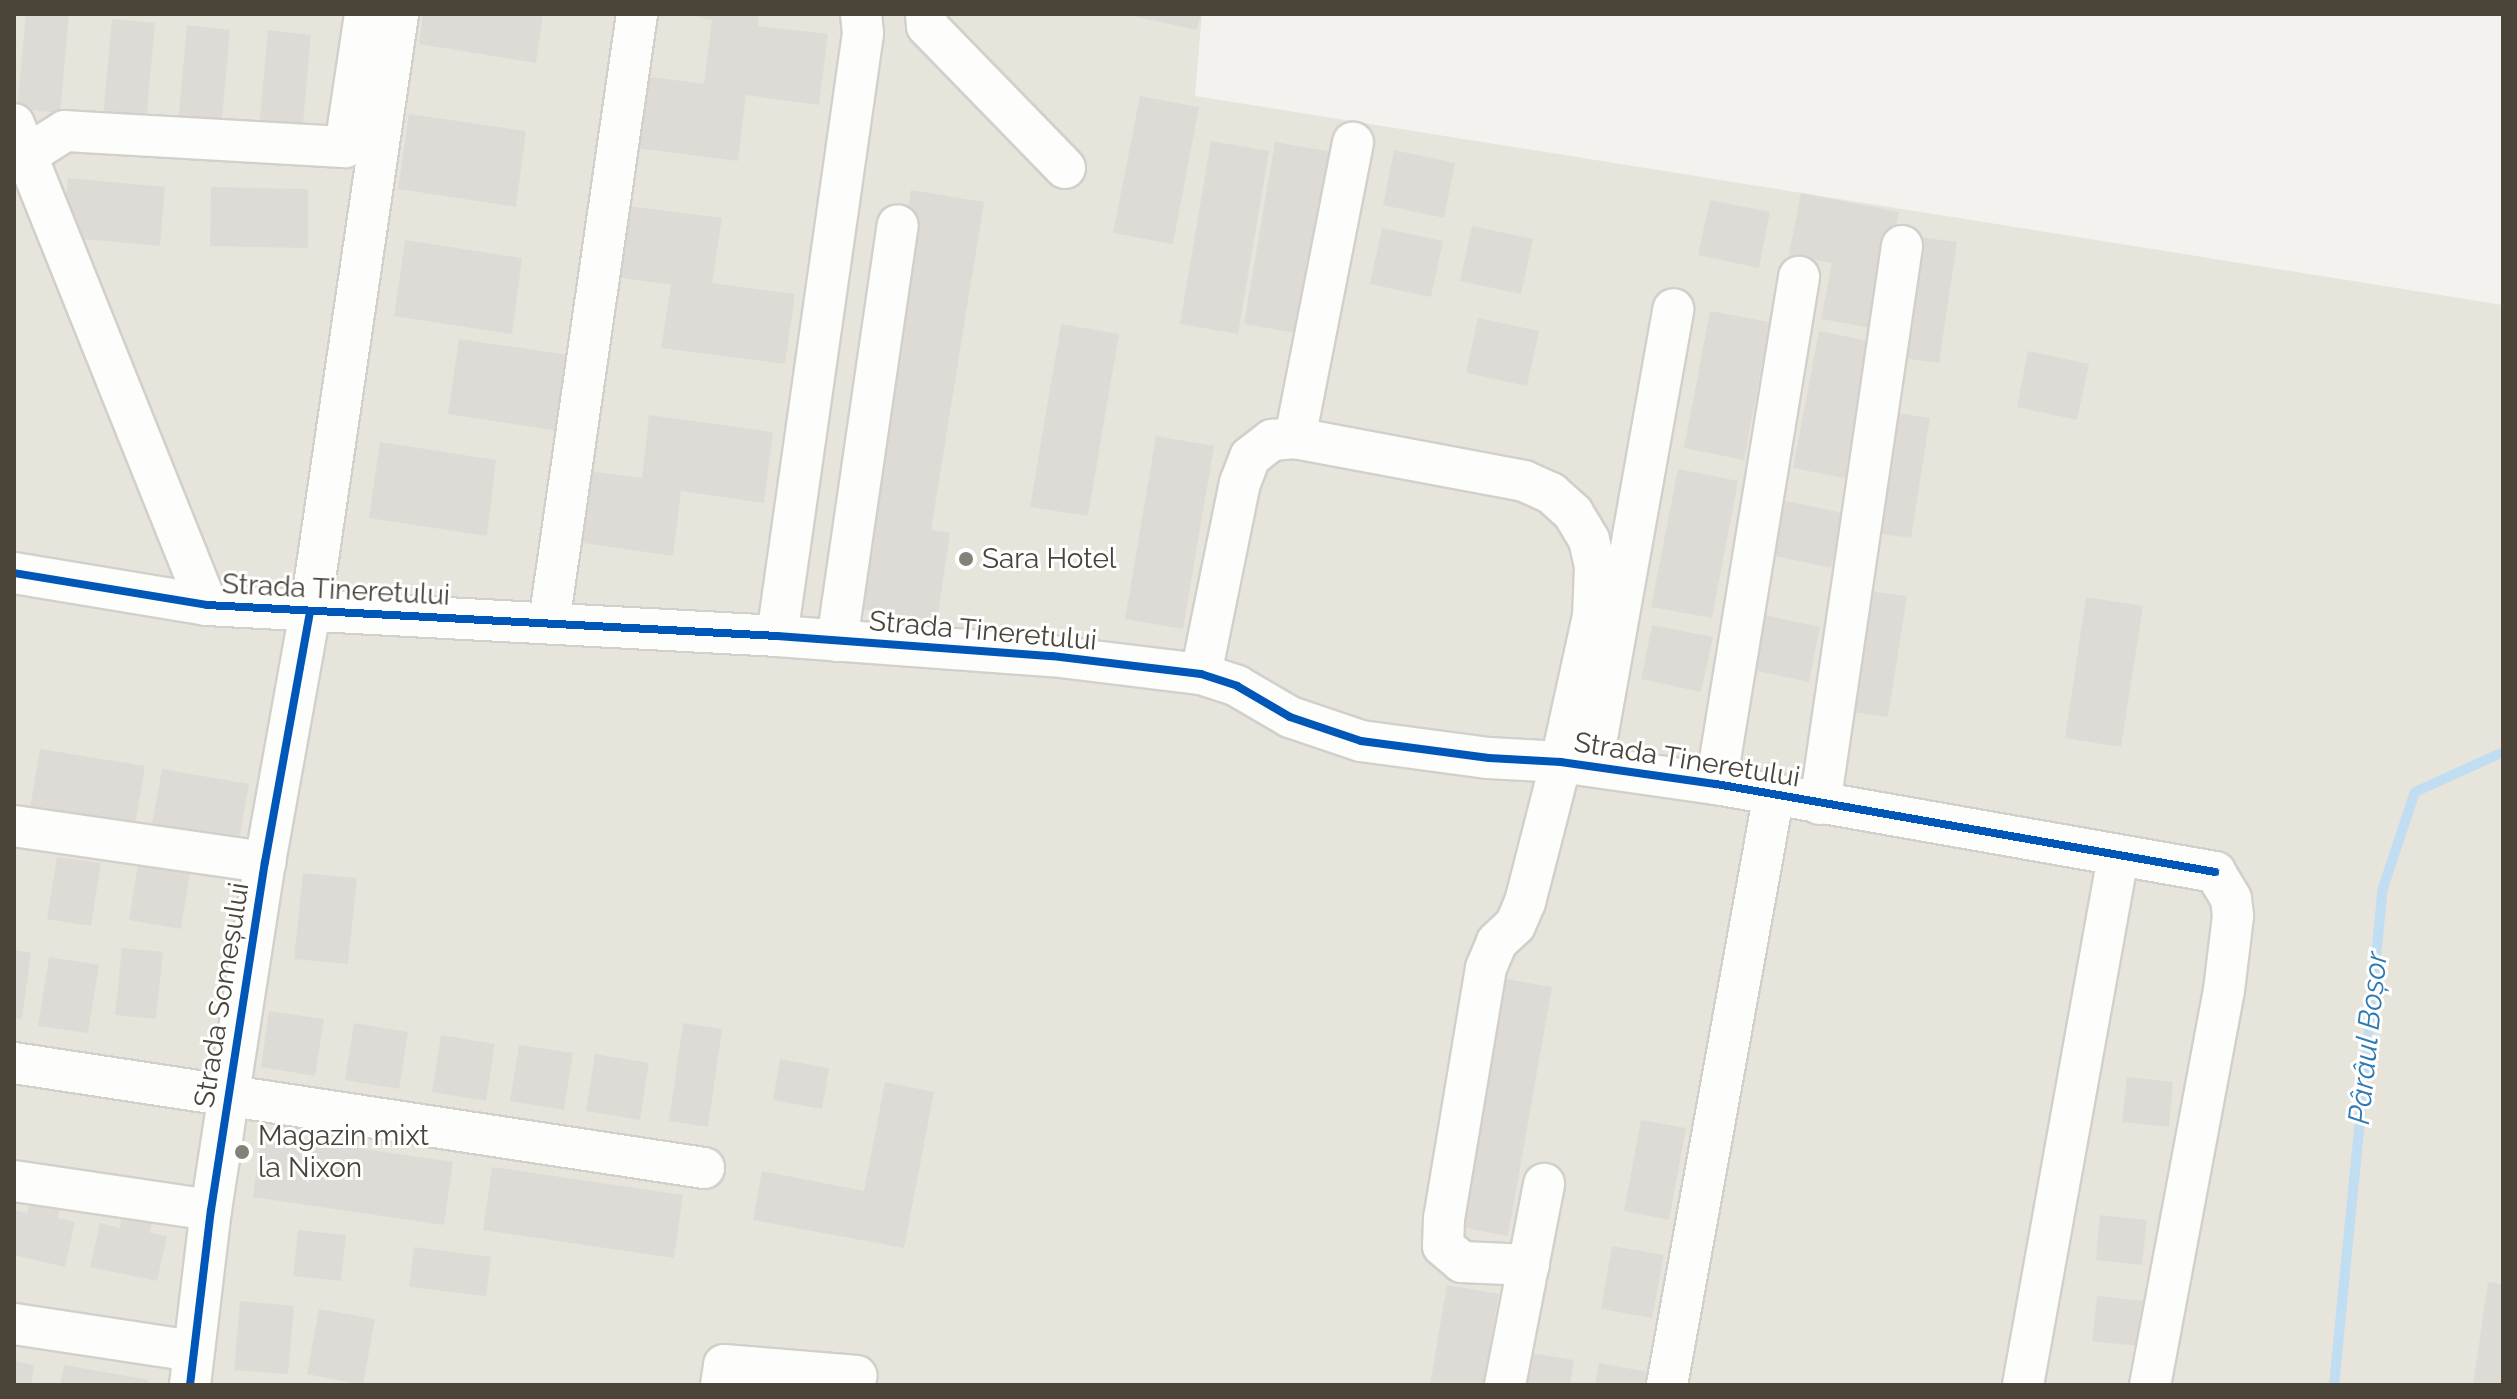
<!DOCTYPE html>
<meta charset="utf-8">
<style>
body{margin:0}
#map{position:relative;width:2517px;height:1399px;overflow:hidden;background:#f4f2ee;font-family:Raleway,sans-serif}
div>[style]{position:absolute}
.residential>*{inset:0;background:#e7e4dc}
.stream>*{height:10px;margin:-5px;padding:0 5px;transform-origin:5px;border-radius:5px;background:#c0ddf1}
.building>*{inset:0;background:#dedbd6}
.roads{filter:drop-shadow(2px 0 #d2d0cb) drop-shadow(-2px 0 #d2d0cb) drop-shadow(0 2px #d2d0cb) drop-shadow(0 -2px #d2d0cb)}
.minor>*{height:40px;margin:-20px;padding:0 20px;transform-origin:20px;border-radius:20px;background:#fdfdfc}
.cycleway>*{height:8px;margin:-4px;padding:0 4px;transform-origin:4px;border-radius:4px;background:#0057b8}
.dots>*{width:22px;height:22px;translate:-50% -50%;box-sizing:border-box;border:4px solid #fff;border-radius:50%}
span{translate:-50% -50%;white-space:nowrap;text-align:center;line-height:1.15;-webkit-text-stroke:6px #fff;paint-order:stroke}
.poi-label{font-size:28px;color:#4b4439}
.left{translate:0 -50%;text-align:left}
.street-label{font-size:28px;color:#4b4439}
.water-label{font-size:30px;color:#2e7ab2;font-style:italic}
.frame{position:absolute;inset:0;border:16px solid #4b4439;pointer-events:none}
</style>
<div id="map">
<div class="residential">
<div style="clip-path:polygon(14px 14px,1202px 14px,1195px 96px,2503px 305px,2503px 1385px,14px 1385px)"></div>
</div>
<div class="stream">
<div style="left:2334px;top:1385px;width:499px;rotate:-84.4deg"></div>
<div style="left:2383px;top:888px;width:101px;rotate:-71.6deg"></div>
<div style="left:2415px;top:792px;width:97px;rotate:-24.4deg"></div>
</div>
<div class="building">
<div style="clip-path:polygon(26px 14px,69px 14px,60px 113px,17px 109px)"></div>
<div style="clip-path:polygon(423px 14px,543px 14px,536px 63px,419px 44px)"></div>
<div style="clip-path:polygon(684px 14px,759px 14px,758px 26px,828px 34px,819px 105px,746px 95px,738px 161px,627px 147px,636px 75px,704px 84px,712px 20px)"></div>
<div style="clip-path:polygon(1124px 14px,1201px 14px,1197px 30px)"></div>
<div style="clip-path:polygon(112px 19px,155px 23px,146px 122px,103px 118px)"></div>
<div style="clip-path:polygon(187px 25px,230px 30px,221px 129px,178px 125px)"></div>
<div style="clip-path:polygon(268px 30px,311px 35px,302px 133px,259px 129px)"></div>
<div style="clip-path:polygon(1140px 96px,1199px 107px,1173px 244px,1113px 233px)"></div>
<div style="clip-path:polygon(409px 114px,526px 131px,516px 207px,398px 189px)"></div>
<div style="clip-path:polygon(1211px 141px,1269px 151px,1238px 334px,1180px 324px)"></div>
<div style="clip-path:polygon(1275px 142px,1333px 152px,1302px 334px,1244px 324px)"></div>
<div style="clip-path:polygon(1394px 150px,1455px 163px,1444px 218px,1383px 205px)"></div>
<div style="clip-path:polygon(68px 178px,165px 187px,160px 246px,62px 237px)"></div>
<div style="clip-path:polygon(211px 187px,308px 189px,308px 248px,210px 246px)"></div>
<div style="clip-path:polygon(911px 190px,984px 202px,931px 530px,950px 533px,937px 621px,848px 607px)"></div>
<div style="clip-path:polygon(1801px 193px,1899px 212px,1877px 329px,1821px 319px,1832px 263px,1789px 255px)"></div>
<div style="clip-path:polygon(1710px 200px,1770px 212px,1759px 268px,1698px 255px)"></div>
<div style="clip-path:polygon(619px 205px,722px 218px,712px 283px,795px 294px,785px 364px,661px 348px,671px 285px,609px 276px)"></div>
<div style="clip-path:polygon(1472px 226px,1533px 239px,1521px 294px,1460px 281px)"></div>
<div style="clip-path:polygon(1382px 228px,1443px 241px,1431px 297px,1370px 284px)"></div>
<div style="clip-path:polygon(1920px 237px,1957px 242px,1939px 363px,1902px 358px)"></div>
<div style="clip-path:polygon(405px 240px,522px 258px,512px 334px,394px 316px)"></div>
<div style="clip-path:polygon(1710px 311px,1770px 322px,1744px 460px,1684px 448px)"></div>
<div style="clip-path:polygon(1478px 318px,1539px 331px,1527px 386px,1466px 373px)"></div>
<div style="clip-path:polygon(1061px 324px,1119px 334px,1088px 516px,1030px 507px)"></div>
<div style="clip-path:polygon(1819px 331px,1879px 343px,1853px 480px,1793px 468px)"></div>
<div style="clip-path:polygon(459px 339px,576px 356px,566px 432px,448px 414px)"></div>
<div style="clip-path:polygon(2028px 351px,2089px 364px,2077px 420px,2017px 407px)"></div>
<div style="clip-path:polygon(1892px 412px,1930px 418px,1911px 538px,1875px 533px)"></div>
<div style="clip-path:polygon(649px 415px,773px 432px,764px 503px,681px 491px,673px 556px,570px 541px,580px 470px,642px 478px)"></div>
<div style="clip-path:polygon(1156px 436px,1214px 446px,1183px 629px,1125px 619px)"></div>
<div style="clip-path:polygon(380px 442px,496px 460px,487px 536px,369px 518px)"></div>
<div style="clip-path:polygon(1678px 469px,1738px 481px,1712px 618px,1651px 607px)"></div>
<div style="clip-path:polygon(1782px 500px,1843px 513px,1831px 568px,1771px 555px)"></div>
<div style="clip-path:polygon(1869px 591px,1907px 596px,1888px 717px,1851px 712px)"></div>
<div style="clip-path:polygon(2086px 597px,2143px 606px,2121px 747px,2065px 738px)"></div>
<div style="clip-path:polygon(1760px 614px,1820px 627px,1809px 682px,1748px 669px)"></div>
<div style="clip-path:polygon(1652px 625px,1713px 637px,1701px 692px,1641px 679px)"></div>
<div style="clip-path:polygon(40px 749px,145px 766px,135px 826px,30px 809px)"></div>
<div style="clip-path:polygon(162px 769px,249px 784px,239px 839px,152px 824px)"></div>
<div style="clip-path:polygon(57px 857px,101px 863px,91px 926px,47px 919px)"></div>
<div style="clip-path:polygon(139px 858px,191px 867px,181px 929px,129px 920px)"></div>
<div style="clip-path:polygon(303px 873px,357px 878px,348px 964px,294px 959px)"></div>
<div style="clip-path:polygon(122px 948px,163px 952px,156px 1019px,115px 1015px)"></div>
<div style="clip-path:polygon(14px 950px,31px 953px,22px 1019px,14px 1018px)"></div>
<div style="clip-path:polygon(49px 957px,99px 965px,88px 1033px,38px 1026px)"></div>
<div style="clip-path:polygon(1500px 978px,1552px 987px,1508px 1236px,1456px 1226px)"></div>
<div style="clip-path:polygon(269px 1011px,324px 1019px,315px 1076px,261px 1067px)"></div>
<div style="clip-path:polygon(354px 1023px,408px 1032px,399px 1089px,345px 1080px)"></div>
<div style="clip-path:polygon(683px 1023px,722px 1029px,708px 1127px,669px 1121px)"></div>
<div style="clip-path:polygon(441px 1035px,495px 1044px,486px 1101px,432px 1092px)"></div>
<div style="clip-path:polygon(519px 1045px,573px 1053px,564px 1110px,510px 1101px)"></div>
<div style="clip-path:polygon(595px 1054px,649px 1063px,640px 1120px,586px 1111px)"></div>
<div style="clip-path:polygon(780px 1059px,829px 1068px,822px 1109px,773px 1100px)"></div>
<div style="clip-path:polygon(2127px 1077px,2173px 1082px,2169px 1127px,2122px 1122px)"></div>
<div style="clip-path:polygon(885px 1082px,934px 1092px,904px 1248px,753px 1220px,762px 1171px,864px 1191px)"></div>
<div style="clip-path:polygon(1641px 1120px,1686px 1128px,1669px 1220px,1624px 1211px)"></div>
<div style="clip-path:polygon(261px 1134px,453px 1162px,444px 1225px,253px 1197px)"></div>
<div style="clip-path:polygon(492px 1167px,683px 1195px,674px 1258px,483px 1230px)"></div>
<div style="clip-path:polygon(30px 1202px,60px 1209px,58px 1218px,75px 1222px,65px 1267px,14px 1255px,14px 1210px,27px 1213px)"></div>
<div style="clip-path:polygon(2100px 1215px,2147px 1220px,2142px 1265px,2096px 1260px)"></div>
<div style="clip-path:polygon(122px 1216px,152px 1223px,150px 1233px,167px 1236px,157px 1281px,90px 1267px,100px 1223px,120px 1228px)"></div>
<div style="clip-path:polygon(298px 1230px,346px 1235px,341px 1281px,293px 1276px)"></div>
<div style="clip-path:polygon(1612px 1246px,1664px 1255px,1652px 1318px,1601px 1309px)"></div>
<div style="clip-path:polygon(414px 1247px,491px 1257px,486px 1296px,409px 1287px)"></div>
<div style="clip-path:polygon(2488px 1282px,2503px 1284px,2503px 1385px,2473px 1385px)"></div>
<div style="clip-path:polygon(1447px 1285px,1499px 1294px,1483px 1385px,1430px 1385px)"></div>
<div style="clip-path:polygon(2097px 1296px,2143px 1301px,2138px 1346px,2092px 1341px)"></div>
<div style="clip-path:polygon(240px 1301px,294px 1306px,288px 1374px,234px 1370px)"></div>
<div style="clip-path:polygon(319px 1309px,375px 1319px,363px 1385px,307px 1374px)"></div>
<div style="clip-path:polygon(1519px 1351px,1574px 1360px,1570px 1385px,1514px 1385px)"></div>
<div style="clip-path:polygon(14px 1361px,34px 1365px,31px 1385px,14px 1385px)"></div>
<div style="clip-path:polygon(1599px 1363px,1655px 1373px,1653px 1385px,1595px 1385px)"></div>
<div style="clip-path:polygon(64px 1365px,149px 1380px,148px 1385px,60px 1385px)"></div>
</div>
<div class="roads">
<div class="minor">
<div style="left:926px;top:14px;width:12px;rotate:85deg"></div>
<div style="left:927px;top:26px;width:198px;rotate:45.8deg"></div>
<div style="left:14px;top:124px;width:518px;rotate:68.14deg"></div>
<div style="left:27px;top:155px;width:45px;rotate:-32.3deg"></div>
<div style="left:65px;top:131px;width:280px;rotate:3.3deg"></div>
<div style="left:345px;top:147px;width:134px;rotate:-81.4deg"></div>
<div style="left:1295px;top:438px;width:301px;rotate:-78.9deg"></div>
<div style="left:14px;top:573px;width:196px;rotate:9.4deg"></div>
<div style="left:207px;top:605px;width:571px;rotate:3.11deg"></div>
<div style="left:777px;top:636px;width:276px;rotate:4.2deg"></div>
<div style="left:1052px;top:656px;width:150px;rotate:6.9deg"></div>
<div style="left:1201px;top:674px;width:38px;rotate:18deg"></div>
<div style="left:1237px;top:686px;width:61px;rotate:30.3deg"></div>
<div style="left:1290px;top:717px;width:75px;rotate:18.7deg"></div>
<div style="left:1361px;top:741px;width:129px;rotate:7.6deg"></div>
<div style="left:1489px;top:758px;width:72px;rotate:3.2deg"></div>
<div style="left:1561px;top:762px;width:157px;rotate:8.1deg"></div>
<div style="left:1716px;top:784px;width:507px;rotate:10deg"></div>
<div style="left:2215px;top:872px;width:31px;rotate:59deg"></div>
<div style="left:2231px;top:899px;width:17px;rotate:83deg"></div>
<div style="left:2233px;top:916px;width:75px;rotate:96.9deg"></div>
<div style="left:2224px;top:990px;width:402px;rotate:100.6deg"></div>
<div style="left:549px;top:623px;width:615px;rotate:-81.78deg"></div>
<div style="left:777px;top:636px;width:609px;rotate:-81.88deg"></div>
<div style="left:863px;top:33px;width:19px;rotate:-96deg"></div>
<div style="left:837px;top:641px;width:420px;rotate:-81.7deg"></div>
<div style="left:1201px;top:674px;width:195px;rotate:-78.5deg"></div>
<div style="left:1240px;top:483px;width:28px;rotate:-69deg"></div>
<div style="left:1250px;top:457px;width:28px;rotate:-38deg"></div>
<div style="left:1272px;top:440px;width:23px;rotate:-5deg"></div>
<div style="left:1295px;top:438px;width:233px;rotate:10.6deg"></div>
<div style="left:1524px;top:481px;width:30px;rotate:24deg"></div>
<div style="left:1551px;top:493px;width:30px;rotate:42deg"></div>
<div style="left:1573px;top:513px;width:31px;rotate:59deg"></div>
<div style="left:1589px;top:540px;width:28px;rotate:77deg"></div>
<div style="left:1595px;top:567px;width:49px;rotate:92.3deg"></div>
<div style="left:1593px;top:616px;width:149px;rotate:102.4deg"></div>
<div style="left:1561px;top:762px;width:145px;rotate:104.4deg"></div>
<div style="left:1525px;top:902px;width:25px;rotate:113deg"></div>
<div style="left:1515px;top:925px;width:25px;rotate:137deg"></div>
<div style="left:1497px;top:942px;width:28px;rotate:113deg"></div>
<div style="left:1486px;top:968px;width:254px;rotate:99.5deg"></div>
<div style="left:1444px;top:1218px;width:28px;rotate:92deg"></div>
<div style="left:1443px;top:1246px;width:25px;rotate:40deg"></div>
<div style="left:1462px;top:1262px;width:67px;rotate:2.6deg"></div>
<div style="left:1592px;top:766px;width:464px;rotate:-79.9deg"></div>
<div style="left:1716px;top:784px;width:514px;rotate:-80.7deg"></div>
<div style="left:1820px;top:804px;width:564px;rotate:-81.64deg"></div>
<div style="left:14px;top:826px;width:254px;rotate:8.2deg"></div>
<div style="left:14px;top:1063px;width:698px;rotate:8.65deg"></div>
<div style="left:14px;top:1181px;width:199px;rotate:8.4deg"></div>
<div style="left:14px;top:1324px;width:181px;rotate:8.6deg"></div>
<div style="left:190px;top:1385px;width:176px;rotate:-83.2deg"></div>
<div style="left:211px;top:1210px;width:352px;rotate:-81.2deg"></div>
<div style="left:265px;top:862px;width:253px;rotate:-79.8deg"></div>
<div style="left:310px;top:613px;width:605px;rotate:-81.64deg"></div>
<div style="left:721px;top:1385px;width:20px;rotate:-81deg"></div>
<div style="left:724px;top:1365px;width:133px;rotate:4.7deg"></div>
<div style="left:1505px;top:1385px;width:205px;rotate:-79deg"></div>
<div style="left:1667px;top:1385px;width:602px;rotate:-79.75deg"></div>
<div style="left:2023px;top:1385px;width:536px;rotate:-79.8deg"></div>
</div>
</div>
<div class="cycleway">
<div style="left:14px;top:573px;width:196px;rotate:9.4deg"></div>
<div style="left:207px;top:605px;width:571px;rotate:3.11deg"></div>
<div style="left:777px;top:636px;width:276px;rotate:4.2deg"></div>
<div style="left:1052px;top:656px;width:150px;rotate:6.9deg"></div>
<div style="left:1201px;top:674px;width:38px;rotate:18deg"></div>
<div style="left:1237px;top:686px;width:61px;rotate:30.3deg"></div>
<div style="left:1290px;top:717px;width:75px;rotate:18.7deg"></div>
<div style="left:1361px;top:741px;width:129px;rotate:7.6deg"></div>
<div style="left:1489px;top:758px;width:72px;rotate:3.2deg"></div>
<div style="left:1561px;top:762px;width:157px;rotate:8.1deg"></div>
<div style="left:1716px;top:784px;width:507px;rotate:10deg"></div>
<div style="left:190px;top:1385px;width:176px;rotate:-83.2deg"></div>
<div style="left:211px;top:1210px;width:352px;rotate:-81.2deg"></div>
<div style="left:265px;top:862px;width:253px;rotate:-79.8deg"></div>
</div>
<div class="dots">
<div style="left:966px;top:559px;background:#868178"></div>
<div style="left:242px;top:1152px;background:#868178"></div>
</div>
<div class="poi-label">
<span class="left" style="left:982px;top:559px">Sara Hotel</span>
<span class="left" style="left:258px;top:1152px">Magazin mixt<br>la Nixon</span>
</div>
<div class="street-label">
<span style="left:336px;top:590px;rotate:3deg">Strada Tineretului</span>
<span style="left:983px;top:631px;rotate:5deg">Strada Tineretului</span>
<span style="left:1687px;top:760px;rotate:9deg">Strada Tineretului</span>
<span style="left:222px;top:995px;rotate:-81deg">Strada Someșului</span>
</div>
<div class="water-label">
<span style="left:2368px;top:1038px;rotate:-84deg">Pârâul Boșor</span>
</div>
<div class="frame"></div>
</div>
